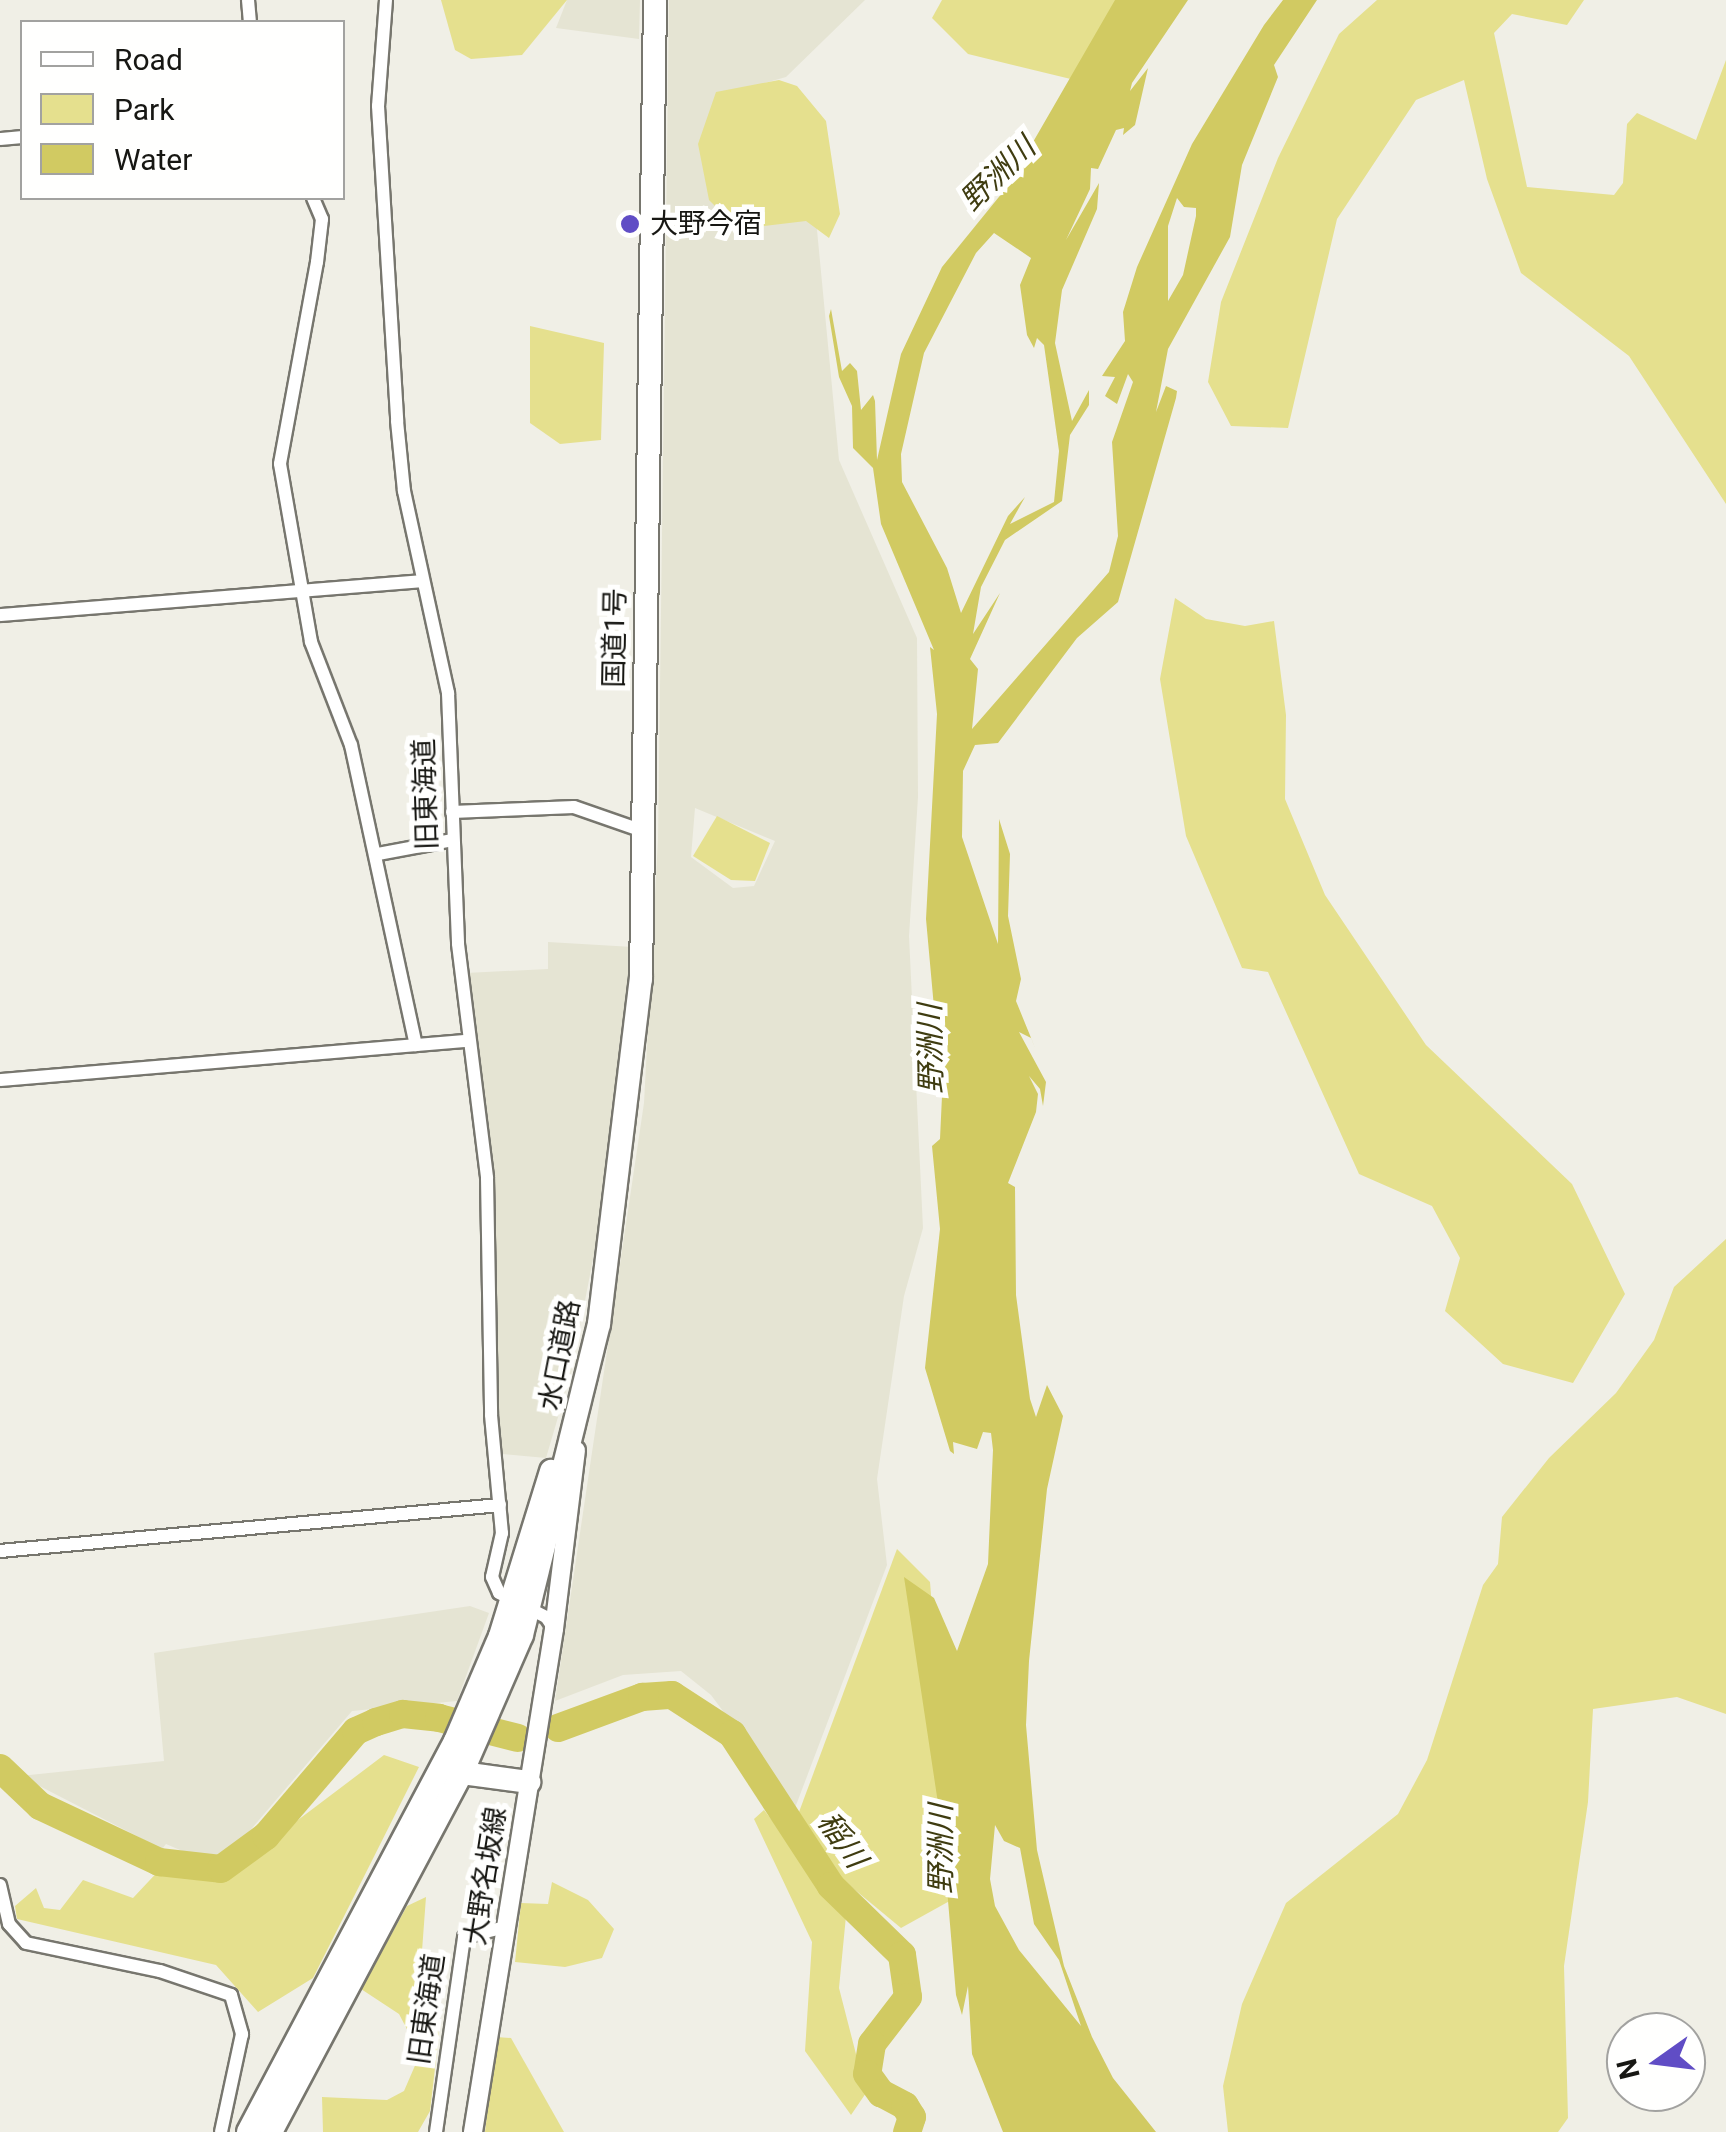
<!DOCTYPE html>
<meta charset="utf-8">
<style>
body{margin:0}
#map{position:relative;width:1726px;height:2132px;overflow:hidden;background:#f0efe6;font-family:Roboto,"Noto Sans JP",sans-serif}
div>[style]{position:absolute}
.built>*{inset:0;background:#e5e4d3}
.green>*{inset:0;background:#e5e08e}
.water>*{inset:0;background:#d1ca62}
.river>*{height:28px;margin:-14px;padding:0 14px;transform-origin:14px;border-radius:14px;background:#d1ca62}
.roads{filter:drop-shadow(2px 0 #77766e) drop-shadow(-2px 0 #77766e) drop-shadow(0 2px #77766e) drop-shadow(0 -2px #77766e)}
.street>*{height:12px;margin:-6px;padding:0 6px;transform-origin:6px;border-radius:6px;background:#fff}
.secondary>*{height:18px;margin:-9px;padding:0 9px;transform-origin:9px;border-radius:9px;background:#fff}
.highway>*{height:22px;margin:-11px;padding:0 11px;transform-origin:11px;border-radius:11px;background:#fff}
.dots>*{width:28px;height:28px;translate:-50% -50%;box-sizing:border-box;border:5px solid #fffffe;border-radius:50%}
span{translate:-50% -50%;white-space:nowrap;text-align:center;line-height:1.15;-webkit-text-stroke:10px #fffffe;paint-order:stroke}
.poi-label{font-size:28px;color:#171713}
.left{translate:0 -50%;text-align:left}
.street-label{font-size:28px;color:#171713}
.water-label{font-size:30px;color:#3f3c10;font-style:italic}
.legend{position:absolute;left:20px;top:20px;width:325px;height:180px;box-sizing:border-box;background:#fffffe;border:2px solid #a2a2a0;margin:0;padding:12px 18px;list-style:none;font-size:30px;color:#171713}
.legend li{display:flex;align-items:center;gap:20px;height:50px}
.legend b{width:50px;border:2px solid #a2a2a0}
.north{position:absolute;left:1606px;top:2012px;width:100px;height:100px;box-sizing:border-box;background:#fffffe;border:2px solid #a2a2a0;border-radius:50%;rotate:256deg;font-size:28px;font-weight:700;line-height:40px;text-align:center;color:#171713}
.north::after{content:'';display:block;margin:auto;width:35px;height:45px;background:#604dc5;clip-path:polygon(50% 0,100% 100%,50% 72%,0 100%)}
</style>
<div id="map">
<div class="built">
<div style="clip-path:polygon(567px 0,640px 0,639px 39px,556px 28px)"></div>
<div style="clip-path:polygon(evenodd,669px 0,865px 0,786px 77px,722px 95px,815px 209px,839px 460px,917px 638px,918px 797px,909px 936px,923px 1228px,904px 1296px,877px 1479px,887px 1565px,795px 1808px,711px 1695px,681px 1671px,623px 1675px,555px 1701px,644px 1103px,658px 840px,669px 0,695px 808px,775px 841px,754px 886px,733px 888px,691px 857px,695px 808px)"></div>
<div style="clip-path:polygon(548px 942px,633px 947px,619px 1103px,594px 1254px,571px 1373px,546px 1458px,503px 1454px,496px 1414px,494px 1172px,466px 973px,548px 969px)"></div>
<div style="clip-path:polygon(470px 1606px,489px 1613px,457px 1701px,352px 1711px,235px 1848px,220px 1856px,201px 1859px,166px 1844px,162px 1849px,20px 1776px,164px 1761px,154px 1653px)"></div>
</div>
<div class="green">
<div style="clip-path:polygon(441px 0,567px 0,522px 55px,471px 59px,455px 50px)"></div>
<div style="clip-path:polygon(942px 0,1143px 0,1079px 81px,968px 54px,932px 18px)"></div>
<div style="clip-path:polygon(1377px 0,1584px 0,1567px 25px,1512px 14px,1494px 33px,1527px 187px,1614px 195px,1623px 183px,1627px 124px,1637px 113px,1696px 140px,1726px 60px,1726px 504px,1629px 356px,1521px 273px,1487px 179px,1464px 80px,1416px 100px,1337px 219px,1288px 428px,1231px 426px,1208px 382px,1221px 302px,1278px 158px,1339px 34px)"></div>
<div style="clip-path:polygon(779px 80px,797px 86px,826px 121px,840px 214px,829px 238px,806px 221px,738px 229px,709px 200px,698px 144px,716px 92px)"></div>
<div style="clip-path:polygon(530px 326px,604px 343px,601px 440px,560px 444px,530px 423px)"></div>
<div style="clip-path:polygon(1175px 598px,1206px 619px,1245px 626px,1274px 621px,1286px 715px,1285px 799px,1325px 895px,1426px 1045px,1572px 1184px,1625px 1294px,1573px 1383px,1503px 1364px,1445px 1311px,1460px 1258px,1432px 1206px,1359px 1174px,1268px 972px,1242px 968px,1186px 836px,1160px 679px)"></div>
<div style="clip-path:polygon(717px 816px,770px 843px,755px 881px,731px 880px,693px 856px)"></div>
<div style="clip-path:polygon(1726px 1239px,1726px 1714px,1677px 1697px,1593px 1709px,1588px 1802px,1564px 1966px,1568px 2118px,1558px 2132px,1228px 2132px,1223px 2086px,1242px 2004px,1286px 1903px,1398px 1814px,1427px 1760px,1483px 1585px,1498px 1564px,1502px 1517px,1549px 1458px,1616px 1393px,1654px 1340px,1674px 1287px)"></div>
<div style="clip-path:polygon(897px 1549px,930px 1582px,955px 1898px,901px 1928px,837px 1875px,799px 1812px)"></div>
<div style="clip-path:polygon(384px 1755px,419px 1767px,313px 1978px,258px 2012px,216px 1965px,17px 1919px,15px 1906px,36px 1888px,44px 1908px,60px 1910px,83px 1880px,133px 1898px,164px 1865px,228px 1873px)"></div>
<div style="clip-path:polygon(764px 1810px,846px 1916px,839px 1988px,866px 2093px,851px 2115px,805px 2051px,812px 1942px,754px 1819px)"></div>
<div style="clip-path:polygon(552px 1882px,588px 1900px,614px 1929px,602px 1958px,565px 1967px,515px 1962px,521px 1903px,548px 1904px)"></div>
<div style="clip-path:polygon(426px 1897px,420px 1978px,439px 2034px,430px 2111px,418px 2132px,323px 2132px,322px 2097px,387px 2100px,404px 2091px,420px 2054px,399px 2014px,361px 1989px,407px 1906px)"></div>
<div style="clip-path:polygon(496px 2037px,511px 2038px,564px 2132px,485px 2132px)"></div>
</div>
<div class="water">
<div style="clip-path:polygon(evenodd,1115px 0,1188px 0,1132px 83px,1130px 91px,1148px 68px,1135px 125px,1123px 135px,1124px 128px,1116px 130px,1098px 169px,1091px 168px,1090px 189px,1066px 240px,1099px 183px,1097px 209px,1062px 290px,1055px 343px,1072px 421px,1089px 390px,1089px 405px,1070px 435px,1062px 501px,1005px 540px,981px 587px,973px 634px,1000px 593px,970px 659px,978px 669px,972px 729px,1109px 572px,1118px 536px,1112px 442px,1133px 382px,1128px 374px,1117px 404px,1105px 396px,1115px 377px,1102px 376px,1125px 341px,1123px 312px,1137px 267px,1192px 144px,1264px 25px,1283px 0,1317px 0,1274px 65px,1278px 77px,1242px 165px,1230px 237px,1168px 349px,1156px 412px,1166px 386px,1177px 391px,1176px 398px,1118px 602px,1077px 638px,998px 743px,975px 745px,963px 771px,962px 837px,998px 944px,999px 819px,1010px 854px,1008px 916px,1021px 979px,1016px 1001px,1038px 1055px,1031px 1038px,1019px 1032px,1046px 1082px,1043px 1106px,1040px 1089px,1029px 1076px,1038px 1094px,1036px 1112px,1008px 1183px,1015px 1187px,1016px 1295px,1030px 1399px,1036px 1417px,1047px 1385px,1063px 1416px,1047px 1489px,1029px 1661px,1026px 1725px,1037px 1850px,1064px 1966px,1092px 2037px,1113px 2078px,1156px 2132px,1003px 2132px,972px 2054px,968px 1986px,962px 2015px,956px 1995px,942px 1830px,904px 1577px,934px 1598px,957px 1651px,988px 1564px,993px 1450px,991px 1433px,983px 1432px,977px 1449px,953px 1442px,954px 1454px,950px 1451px,925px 1368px,940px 1229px,932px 1146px,940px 1139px,942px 1096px,926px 919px,937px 714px,930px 647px,934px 650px,881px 524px,873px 468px,853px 448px,852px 406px,839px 377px,829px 316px,831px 309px,842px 371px,850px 363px,857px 371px,861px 410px,873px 395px,875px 401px,877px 460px,901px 354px,942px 267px,1007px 187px,1115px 0,1177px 198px,1184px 207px,1196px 208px,1196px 216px,1183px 275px,1168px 301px,1168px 226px,1177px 198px,1115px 0,994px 233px,1031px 258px,1020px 285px,1027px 335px,1034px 348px,1037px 338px,1044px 345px,1059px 451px,1054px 502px,1010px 524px,1025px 497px,1008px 516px,961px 613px,947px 568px,902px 482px,901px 454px,924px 353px,976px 253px,994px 233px,1115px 0,995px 1825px,1004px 1841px,1020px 1848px,1034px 1924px,1059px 1960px,1081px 2026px,1019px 1950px,995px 1906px,990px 1879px,995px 1825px)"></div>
</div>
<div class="river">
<div style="left:558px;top:1728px;width:90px;rotate:-20.3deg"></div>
<div style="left:642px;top:1697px;width:30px;rotate:-4deg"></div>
<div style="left:672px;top:1695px;width:72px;rotate:33deg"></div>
<div style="left:732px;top:1734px;width:181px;rotate:56.9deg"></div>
<div style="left:831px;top:1886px;width:99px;rotate:44.2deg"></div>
<div style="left:902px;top:1955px;width:42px;rotate:81.9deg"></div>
<div style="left:908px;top:1997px;width:59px;rotate:127.5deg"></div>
<div style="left:872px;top:2044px;width:30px;rotate:99deg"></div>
<div style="left:867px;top:2074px;width:24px;rotate:54deg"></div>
<div style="left:881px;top:2093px;width:27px;rotate:28deg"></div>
<div style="left:905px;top:2106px;width:13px;rotate:58deg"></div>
<div style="left:912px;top:2117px;width:16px;rotate:108deg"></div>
<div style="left:0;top:1768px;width:55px;rotate:43.5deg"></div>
<div style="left:40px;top:1806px;width:132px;rotate:25.2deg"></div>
<div style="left:159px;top:1862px;width:62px;rotate:6.4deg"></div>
<div style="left:221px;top:1869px;width:56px;rotate:-36.3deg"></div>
<div style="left:266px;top:1836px;width:138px;rotate:-49.4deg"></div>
<div style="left:356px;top:1731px;width:22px;rotate:-24deg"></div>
<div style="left:376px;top:1722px;width:28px;rotate:-17deg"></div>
<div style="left:403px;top:1714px;width:36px;rotate:6deg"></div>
<div style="left:439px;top:1718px;width:81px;rotate:14.2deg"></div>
</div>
<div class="roads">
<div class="street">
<div style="left:248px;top:0;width:22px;rotate:85deg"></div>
<div style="left:386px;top:0;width:106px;rotate:94.3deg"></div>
<div style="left:378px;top:106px;width:316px;rotate:86.5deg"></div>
<div style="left:397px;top:421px;width:70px;rotate:84.3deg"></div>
<div style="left:404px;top:491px;width:207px;rotate:77.7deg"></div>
<div style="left:448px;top:693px;width:251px;rotate:87.7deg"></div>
<div style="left:458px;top:944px;width:236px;rotate:82.9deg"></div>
<div style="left:487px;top:1178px;width:237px;rotate:89deg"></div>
<div style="left:491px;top:1415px;width:119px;rotate:84.7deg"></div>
<div style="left:502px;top:1533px;width:45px;rotate:102.8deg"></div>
<div style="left:492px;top:1577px;width:17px;rotate:66deg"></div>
<div style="left:499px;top:1593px;width:53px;rotate:27.1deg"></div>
<div style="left:546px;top:1617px;width:14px;rotate:56deg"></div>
<div style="left:0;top:139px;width:22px;rotate:-5deg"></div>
<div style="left:313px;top:198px;width:23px;rotate:67deg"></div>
<div style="left:322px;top:219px;width:43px;rotate:96.6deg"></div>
<div style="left:317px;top:262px;width:205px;rotate:100.4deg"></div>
<div style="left:280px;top:464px;width:181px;rotate:80.1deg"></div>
<div style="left:311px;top:642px;width:110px;rotate:68.8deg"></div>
<div style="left:351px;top:745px;width:307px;rotate:77.8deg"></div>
<div style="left:0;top:615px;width:422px;rotate:-4.6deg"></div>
<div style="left:452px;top:812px;width:122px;rotate:-2.3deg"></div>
<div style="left:574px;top:807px;width:73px;rotate:19.2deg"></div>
<div style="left:378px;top:854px;width:76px;rotate:-10.6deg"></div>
<div style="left:0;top:1080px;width:469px;rotate:-4.8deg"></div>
<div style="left:0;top:1551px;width:502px;rotate:-5.26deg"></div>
<div style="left:0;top:1885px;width:40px;rotate:77deg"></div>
<div style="left:9px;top:1924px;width:25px;rotate:48deg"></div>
<div style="left:26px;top:1943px;width:137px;rotate:11.8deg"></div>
<div style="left:160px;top:1971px;width:75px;rotate:18.7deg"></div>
<div style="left:231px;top:1995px;width:41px;rotate:74.2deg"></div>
<div style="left:242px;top:2034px;width:100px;rotate:102.1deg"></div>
<div style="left:436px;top:2132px;width:197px;rotate:-81.8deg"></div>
<div style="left:464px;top:1937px;width:43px;rotate:-13.4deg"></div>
</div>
<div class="secondary">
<div style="left:473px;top:2132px;width:509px;rotate:-80.85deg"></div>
<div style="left:554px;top:1629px;width:180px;rotate:-83deg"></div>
</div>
<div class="highway">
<div style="left:462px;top:1773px;width:68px;rotate:7.7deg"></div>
<div style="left:248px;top:2132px;width:442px;rotate:-62.1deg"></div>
<div style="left:455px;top:1741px;width:114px;rotate:-66.8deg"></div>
<div style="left:500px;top:1636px;width:173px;rotate:-72.8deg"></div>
<div style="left:271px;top:2132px;width:407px;rotate:-62deg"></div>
<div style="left:462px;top:1773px;width:150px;rotate:-66.5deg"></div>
<div style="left:522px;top:1635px;width:320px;rotate:-76.1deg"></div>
<div style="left:599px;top:1324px;width:348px;rotate:-83.1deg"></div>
<div style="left:641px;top:979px;width:979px;rotate:-89.18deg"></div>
</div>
</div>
<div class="dots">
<div style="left:630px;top:224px;background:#604dc5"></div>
</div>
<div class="poi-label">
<span class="left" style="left:650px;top:224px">大野今宿</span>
</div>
<div class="street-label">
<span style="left:615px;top:638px;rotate:-89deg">国道1号</span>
<span style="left:426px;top:794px;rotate:-92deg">旧東海道</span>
<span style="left:560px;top:1355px;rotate:-79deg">水口道路</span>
<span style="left:486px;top:1876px;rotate:-81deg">大野名坂線</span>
<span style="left:427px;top:2009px;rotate:-82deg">旧東海道</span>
</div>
<div class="water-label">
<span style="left:998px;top:174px;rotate:-44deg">野洲川</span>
<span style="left:931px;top:1049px;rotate:-91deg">野洲川</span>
<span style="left:842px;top:1840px;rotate:55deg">稲川</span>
<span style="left:941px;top:1849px;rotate:-90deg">野洲川</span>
</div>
<ul class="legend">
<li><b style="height:12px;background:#fff"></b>Road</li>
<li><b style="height:28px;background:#e5e08e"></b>Park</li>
<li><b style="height:28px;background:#d1ca62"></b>Water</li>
</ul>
<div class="north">N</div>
</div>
